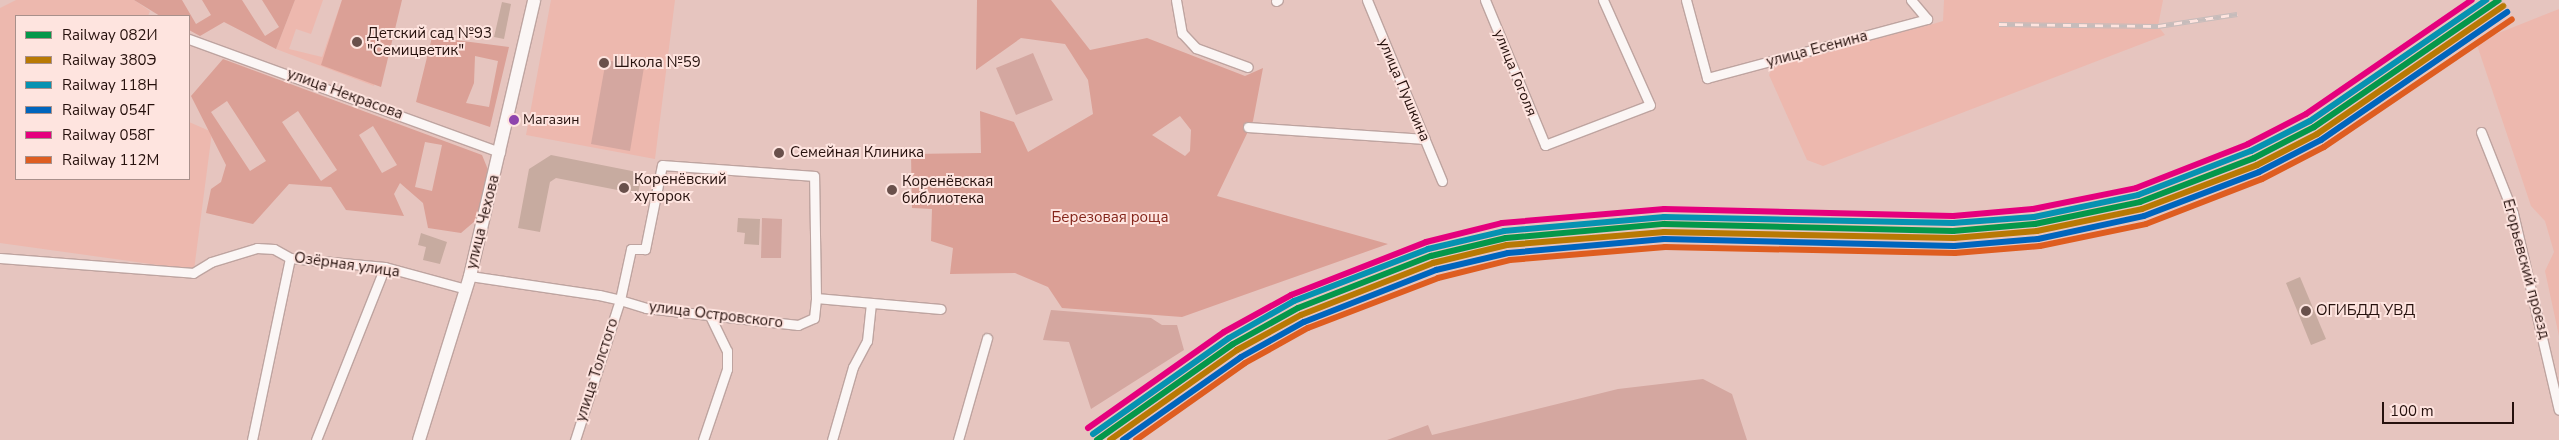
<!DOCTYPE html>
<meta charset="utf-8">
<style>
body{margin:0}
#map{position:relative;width:2559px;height:440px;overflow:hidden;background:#e6c5bf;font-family:"Nunito Sans",sans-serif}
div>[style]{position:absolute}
.built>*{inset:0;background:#edb8ae}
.green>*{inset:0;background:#d4a7a0}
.forest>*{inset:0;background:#dba096}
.building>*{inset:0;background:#c7aba0}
.roads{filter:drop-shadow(1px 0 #bea4a0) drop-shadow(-1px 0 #bea4a0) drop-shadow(0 1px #bea4a0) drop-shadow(0 -1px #bea4a0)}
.minor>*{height:9px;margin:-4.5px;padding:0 4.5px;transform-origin:4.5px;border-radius:4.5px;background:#fbf6f5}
.secondary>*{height:12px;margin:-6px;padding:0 6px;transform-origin:6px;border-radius:6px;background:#fbf6f5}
.rail>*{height:4.5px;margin-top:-2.25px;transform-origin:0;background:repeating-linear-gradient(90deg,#fee4df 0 8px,#c6bcbb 0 16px);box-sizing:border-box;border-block:1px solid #c6bcbb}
.rail-1>*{height:6px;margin:-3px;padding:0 3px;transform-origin:3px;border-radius:3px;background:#04974a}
.rail-2>*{height:6px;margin:-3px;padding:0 3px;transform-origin:3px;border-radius:3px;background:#b87904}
.rail-3>*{height:6px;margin:-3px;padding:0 3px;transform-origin:3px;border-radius:3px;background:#0692b1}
.rail-4>*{height:6px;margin:-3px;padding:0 3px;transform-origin:3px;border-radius:3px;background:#0065bd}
.rail-5>*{height:6px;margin:-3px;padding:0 3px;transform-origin:3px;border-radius:3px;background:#e5007d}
.rail-6>*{height:6px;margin:-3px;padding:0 3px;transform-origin:3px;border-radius:3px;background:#de5d20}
.dots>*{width:14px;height:14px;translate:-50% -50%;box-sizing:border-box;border:2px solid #fee4df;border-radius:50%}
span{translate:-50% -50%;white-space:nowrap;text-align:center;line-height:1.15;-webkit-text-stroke:4px #fee4df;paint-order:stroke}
.bus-label{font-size:14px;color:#26110d}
.left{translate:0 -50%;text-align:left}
.poi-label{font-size:15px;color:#26110d}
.street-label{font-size:15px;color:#26110d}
.park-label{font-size:15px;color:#84251a}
.legend{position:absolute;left:15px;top:15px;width:175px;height:165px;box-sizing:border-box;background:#fee4df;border:1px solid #a8908b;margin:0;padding:6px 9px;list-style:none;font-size:15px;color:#26110d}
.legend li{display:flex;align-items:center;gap:10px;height:25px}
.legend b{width:25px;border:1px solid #a8908b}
.scale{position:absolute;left:2382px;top:402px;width:132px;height:22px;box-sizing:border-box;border:2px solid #26110d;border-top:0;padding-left:6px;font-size:15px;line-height:18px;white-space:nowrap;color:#26110d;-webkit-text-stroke:4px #fee4df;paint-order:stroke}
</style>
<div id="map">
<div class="built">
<div style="clip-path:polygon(16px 0,134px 0,150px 11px,148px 16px,16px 16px,16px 179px,189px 179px,189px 122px,212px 132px,194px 270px,0 243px,0 8px)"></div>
<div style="clip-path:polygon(295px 0,323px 0,311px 34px,296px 29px,289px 49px,322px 57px,342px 0,399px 0,374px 86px,276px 49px)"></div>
<div style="clip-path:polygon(551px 0,675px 0,655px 159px,526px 135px)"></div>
<div style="clip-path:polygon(1944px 0,2163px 0,2158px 26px,2165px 35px,1823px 166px,1807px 160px,1769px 75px,1773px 66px,1933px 24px,1943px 21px)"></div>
<div style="clip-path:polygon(2559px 9px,2559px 336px,2545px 271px,2554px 252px,2545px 221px,2531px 206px,2476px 42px)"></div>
</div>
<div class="green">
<div style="clip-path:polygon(1033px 53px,1053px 100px,1016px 115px,996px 68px)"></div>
<div style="clip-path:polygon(606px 60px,644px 67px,630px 151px,591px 144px)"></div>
<div style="clip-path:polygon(762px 218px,782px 219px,781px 258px,761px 258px)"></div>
<div style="clip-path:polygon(1051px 310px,1151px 318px,1162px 325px,1177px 325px,1184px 350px,1091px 409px,1069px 342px,1043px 340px)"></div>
<div style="clip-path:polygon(1703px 379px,1732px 394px,1747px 440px,1387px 440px,1428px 425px,1432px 435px,1618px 389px)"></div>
</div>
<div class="forest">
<div style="clip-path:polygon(134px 0,182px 0,196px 24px,211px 15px,202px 0,242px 0,265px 36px,279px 27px,262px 0,295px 0,276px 49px,224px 22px,200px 36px,189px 30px,189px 16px,160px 16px)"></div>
<div style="clip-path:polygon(342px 0,402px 0,381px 87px,321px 65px)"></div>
<div style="clip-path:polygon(evenodd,977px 0,1051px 0,1090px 50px,1147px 38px,1245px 76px,1263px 68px,1253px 121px,1217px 196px,1388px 244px,1182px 317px,1062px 308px,1048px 287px,1015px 273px,950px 274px,953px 248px,931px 241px,932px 209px,912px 208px,911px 154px,981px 153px,980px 111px,1014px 122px,1028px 152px,1093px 114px,1088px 80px,1065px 44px,1021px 38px,976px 70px,977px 0,1180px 116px,1191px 130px,1190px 151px,1185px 156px,1152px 135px,1180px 116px)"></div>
<div style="clip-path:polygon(evenodd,432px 37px,509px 47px,490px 127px,416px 102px,432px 37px,475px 56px,498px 61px,489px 107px,466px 103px,474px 83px,475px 56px)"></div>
<div style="clip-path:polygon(evenodd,223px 59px,482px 155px,491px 177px,475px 221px,461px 233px,428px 228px,423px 203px,400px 183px,394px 194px,404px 216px,346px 210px,331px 187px,289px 184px,253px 224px,206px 213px,211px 189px,221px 182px,226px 165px,191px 96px,223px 59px,227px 101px,266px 161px,250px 171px,211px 112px,227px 101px,223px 59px,298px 111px,337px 170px,321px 181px,282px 122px,298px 111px,223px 59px,373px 126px,397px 165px,382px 173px,359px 135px,373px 126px,223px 59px,425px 142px,442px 145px,432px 191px,415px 187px,425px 142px)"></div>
</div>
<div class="building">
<div style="clip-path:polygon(502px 2px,511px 4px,504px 39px,494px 37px)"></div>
<div style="clip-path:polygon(551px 155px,642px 173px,638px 194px,556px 178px,550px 182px,540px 232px,518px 228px,529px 169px)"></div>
<div style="clip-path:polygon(738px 218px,760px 219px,759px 245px,744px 244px,745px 233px,737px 232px)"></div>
<div style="clip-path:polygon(421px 233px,447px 242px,440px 264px,423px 260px,426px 247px,418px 245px)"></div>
<div style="clip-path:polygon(2300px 277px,2326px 339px,2311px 345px,2286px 283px)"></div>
</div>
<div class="roads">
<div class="minor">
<div style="left:1176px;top:0;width:34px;rotate:80deg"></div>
<div style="left:1182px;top:33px;width:21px;rotate:47deg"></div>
<div style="left:1196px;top:48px;width:55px;rotate:20.1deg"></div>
<div style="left:1367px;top:0;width:196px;rotate:67.5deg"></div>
<div style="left:1485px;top:0;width:157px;rotate:67.5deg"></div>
<div style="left:1545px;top:145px;width:112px;rotate:-20.9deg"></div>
<div style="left:1650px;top:105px;width:115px;rotate:-114.1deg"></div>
<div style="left:1686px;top:0;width:81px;rotate:74.9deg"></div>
<div style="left:1707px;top:78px;width:228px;rotate:-15deg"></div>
<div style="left:1927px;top:19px;width:25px;rotate:-130deg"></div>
<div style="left:1276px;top:1px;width:2px;rotate:-27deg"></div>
<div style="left:189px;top:39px;width:331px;rotate:20deg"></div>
<div style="left:1248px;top:127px;width:177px;rotate:3.9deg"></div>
<div style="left:2481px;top:132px;width:87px;rotate:68.4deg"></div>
<div style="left:2513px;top:213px;width:202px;rotate:76.9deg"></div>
<div style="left:0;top:258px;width:194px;rotate:4.4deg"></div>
<div style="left:193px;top:273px;width:21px;rotate:-31deg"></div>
<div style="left:211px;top:262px;width:48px;rotate:-16.9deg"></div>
<div style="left:257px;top:248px;width:17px;rotate:3deg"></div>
<div style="left:274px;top:249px;width:18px;rotate:29deg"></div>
<div style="left:290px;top:258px;width:95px;rotate:5.4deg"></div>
<div style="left:385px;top:267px;width:84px;rotate:15.2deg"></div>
<div style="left:470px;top:276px;width:130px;rotate:8.4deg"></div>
<div style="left:599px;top:295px;width:22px;rotate:13deg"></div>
<div style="left:620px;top:300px;width:27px;rotate:17deg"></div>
<div style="left:646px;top:308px;width:153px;rotate:6.4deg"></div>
<div style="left:798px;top:325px;width:17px;rotate:-24deg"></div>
<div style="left:814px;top:318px;width:20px;rotate:-84deg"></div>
<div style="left:816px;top:298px;width:122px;rotate:-90.9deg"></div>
<div style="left:814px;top:176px;width:152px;rotate:-175.9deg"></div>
<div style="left:662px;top:165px;width:86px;rotate:101.4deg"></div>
<div style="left:645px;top:249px;width:14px;rotate:180deg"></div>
<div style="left:631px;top:249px;width:52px;rotate:102.2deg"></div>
<div style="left:620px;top:300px;width:147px;rotate:107.8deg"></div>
<div style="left:816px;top:298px;width:125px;rotate:5deg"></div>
<div style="left:252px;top:440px;width:186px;rotate:-78.2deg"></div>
<div style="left:316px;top:440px;width:186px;rotate:-68.3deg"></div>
<div style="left:703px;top:440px;width:75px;rotate:-71.3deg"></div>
<div style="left:727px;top:369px;width:18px;rotate:-90deg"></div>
<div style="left:727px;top:351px;width:41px;rotate:-115.9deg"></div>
<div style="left:832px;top:440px;width:76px;rotate:-74deg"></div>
<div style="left:853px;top:367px;width:30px;rotate:-62deg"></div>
<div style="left:867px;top:341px;width:37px;rotate:-84deg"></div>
<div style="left:958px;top:440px;width:106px;rotate:-74.1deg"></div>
</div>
<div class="secondary">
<div style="left:419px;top:440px;width:172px;rotate:-72.7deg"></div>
<div style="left:470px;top:276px;width:283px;rotate:-76.9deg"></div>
</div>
</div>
<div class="rail">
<div style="left:1999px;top:24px;width:159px;rotate:0.7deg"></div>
<div style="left:2158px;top:26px;width:80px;rotate:-8.6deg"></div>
</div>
<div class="rail-1">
<div style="left:1097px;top:440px;width:166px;rotate:-35.2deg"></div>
<div style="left:1233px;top:344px;width:74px;rotate:-29deg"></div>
<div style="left:1298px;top:308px;width:143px;rotate:-21.4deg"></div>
<div style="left:1431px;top:256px;width:77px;rotate:-13.5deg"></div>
<div style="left:1506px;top:238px;width:159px;rotate:-5.1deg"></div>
<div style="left:1664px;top:224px;width:289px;rotate:1.4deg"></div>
<div style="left:1953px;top:231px;width:82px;rotate:-4.9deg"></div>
<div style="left:2035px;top:224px;width:107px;rotate:-11.8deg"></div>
<div style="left:2140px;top:202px;width:122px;rotate:-21.1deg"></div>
<div style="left:2254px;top:158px;width:68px;rotate:-27.3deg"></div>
<div style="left:2314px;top:127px;width:224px;rotate:-34.5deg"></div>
</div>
<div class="rail-2">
<div style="left:1110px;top:440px;width:156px;rotate:-35.3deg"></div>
<div style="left:1237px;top:350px;width:73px;rotate:-28.7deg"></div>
<div style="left:1301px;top:315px;width:142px;rotate:-21.5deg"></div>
<div style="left:1433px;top:263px;width:76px;rotate:-13.7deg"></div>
<div style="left:1507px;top:245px;width:158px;rotate:-4.7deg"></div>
<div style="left:1664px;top:232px;width:290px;rotate:1.2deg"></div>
<div style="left:1954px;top:238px;width:83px;rotate:-4.8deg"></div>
<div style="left:2037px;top:231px;width:107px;rotate:-11.8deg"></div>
<div style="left:2142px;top:209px;width:123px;rotate:-20.9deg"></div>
<div style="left:2257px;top:165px;width:68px;rotate:-27.3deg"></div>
<div style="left:2317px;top:134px;width:226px;rotate:-34.5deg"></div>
</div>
<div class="rail-3">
<div style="left:1093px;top:434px;width:166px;rotate:-35.2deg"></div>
<div style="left:1229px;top:338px;width:75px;rotate:-29.6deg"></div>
<div style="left:1294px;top:301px;width:144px;rotate:-21.2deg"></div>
<div style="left:1428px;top:249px;width:78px;rotate:-13.3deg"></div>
<div style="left:1504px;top:231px;width:161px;rotate:-5deg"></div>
<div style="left:1664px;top:217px;width:289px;rotate:1.2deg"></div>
<div style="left:1953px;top:223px;width:81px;rotate:-4.2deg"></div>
<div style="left:2034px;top:217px;width:106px;rotate:-11.9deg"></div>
<div style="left:2138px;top:195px;width:121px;rotate:-21.3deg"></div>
<div style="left:2251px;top:151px;width:66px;rotate:-27deg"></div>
<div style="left:2310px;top:121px;width:214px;rotate:-34.5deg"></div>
</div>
<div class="rail-4">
<div style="left:1123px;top:440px;width:144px;rotate:-35.1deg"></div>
<div style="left:1241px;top:357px;width:72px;rotate:-29.1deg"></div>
<div style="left:1304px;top:322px;width:142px;rotate:-21.5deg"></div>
<div style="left:1436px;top:270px;width:74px;rotate:-13.3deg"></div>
<div style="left:1508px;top:253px;width:157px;rotate:-5.1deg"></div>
<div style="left:1664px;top:239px;width:290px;rotate:1.4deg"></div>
<div style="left:1954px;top:246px;width:84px;rotate:-4.8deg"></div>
<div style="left:2038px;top:239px;width:108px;rotate:-12.2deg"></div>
<div style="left:2144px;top:216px;width:123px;rotate:-20.9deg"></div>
<div style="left:2259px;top:172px;width:70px;rotate:-27.3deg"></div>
<div style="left:2321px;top:140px;width:226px;rotate:-34.5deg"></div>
</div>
<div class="rail-5">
<div style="left:1088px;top:428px;width:166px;rotate:-35.2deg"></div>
<div style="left:1224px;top:332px;width:77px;rotate:-28.9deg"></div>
<div style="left:1291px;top:295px;width:145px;rotate:-21.4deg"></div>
<div style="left:1426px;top:242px;width:78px;rotate:-14deg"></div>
<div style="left:1502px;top:223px;width:163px;rotate:-4.9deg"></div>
<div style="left:1664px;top:209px;width:289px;rotate:1.4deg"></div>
<div style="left:1953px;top:216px;width:80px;rotate:-5deg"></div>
<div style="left:2033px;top:209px;width:105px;rotate:-11.5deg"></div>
<div style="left:2136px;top:188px;width:120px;rotate:-21.4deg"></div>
<div style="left:2248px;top:144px;width:65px;rotate:-27.3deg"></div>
<div style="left:2306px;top:114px;width:201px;rotate:-34.5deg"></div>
</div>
<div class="rail-6">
<div style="left:1136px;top:440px;width:133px;rotate:-35.2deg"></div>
<div style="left:1245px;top:363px;width:72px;rotate:-29.1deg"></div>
<div style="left:1308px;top:328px;width:139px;rotate:-21deg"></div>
<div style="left:1438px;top:278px;width:74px;rotate:-14deg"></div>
<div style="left:1510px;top:260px;width:156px;rotate:-4.8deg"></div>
<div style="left:1665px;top:247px;width:290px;rotate:1.2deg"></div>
<div style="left:1955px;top:253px;width:85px;rotate:-4.7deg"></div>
<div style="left:2040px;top:246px;width:108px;rotate:-11.7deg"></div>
<div style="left:2146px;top:224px;width:124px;rotate:-21.2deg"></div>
<div style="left:2262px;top:179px;width:70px;rotate:-27.3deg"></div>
<div style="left:2324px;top:147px;width:227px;rotate:-34.2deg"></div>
</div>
<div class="dots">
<div style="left:357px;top:42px;background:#69504b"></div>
<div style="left:604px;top:63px;background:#69504b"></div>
<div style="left:514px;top:120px;background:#8e44ad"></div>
<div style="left:779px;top:153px;background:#69504b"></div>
<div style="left:624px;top:188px;background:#69504b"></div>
<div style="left:892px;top:190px;background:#69504b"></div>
<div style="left:2306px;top:311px;background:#69504b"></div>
</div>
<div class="bus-label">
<span class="left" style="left:523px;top:120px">Магазин</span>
</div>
<div class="poi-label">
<span class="left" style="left:367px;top:42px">Детский сад №93<br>"Семицветик"</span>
<span class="left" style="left:614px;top:63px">Школа №59</span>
<span class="left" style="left:790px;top:153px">Семейная Клиника</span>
<span class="left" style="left:634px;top:188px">Коренёвский<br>хуторок</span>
<span class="left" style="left:902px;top:190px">Коренёвская<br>библиотека</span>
<span class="left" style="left:2316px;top:311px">ОГИБДД УВД</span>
</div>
<div class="street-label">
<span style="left:1817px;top:49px;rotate:-15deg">улица Есенина</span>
<span style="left:1515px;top:73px;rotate:68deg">улица Гоголя</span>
<span style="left:1404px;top:90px;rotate:67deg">улица Пушкина</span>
<span style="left:345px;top:94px;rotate:20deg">улица Некрасова</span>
<span style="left:483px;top:222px;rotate:-76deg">улица Чехова</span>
<span style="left:347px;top:265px;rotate:8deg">Озёрная улица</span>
<span style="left:2526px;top:269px;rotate:75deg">Егорьевский проезд</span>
<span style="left:716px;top:315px;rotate:7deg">улица Островского</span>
<span style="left:597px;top:370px;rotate:-72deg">улица Толстого</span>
</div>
<div class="park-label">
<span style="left:1110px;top:218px">Березовая роща</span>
</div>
<ul class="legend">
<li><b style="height:6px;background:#04974a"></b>Railway 082И</li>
<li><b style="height:6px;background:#b87904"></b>Railway 380Э</li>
<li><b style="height:6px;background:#0692b1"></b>Railway 118Н</li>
<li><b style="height:6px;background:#0065bd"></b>Railway 054Г</li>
<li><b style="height:6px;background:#e5007d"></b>Railway 058Г</li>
<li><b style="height:6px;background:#de5d20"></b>Railway 112М</li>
</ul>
<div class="scale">100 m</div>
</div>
